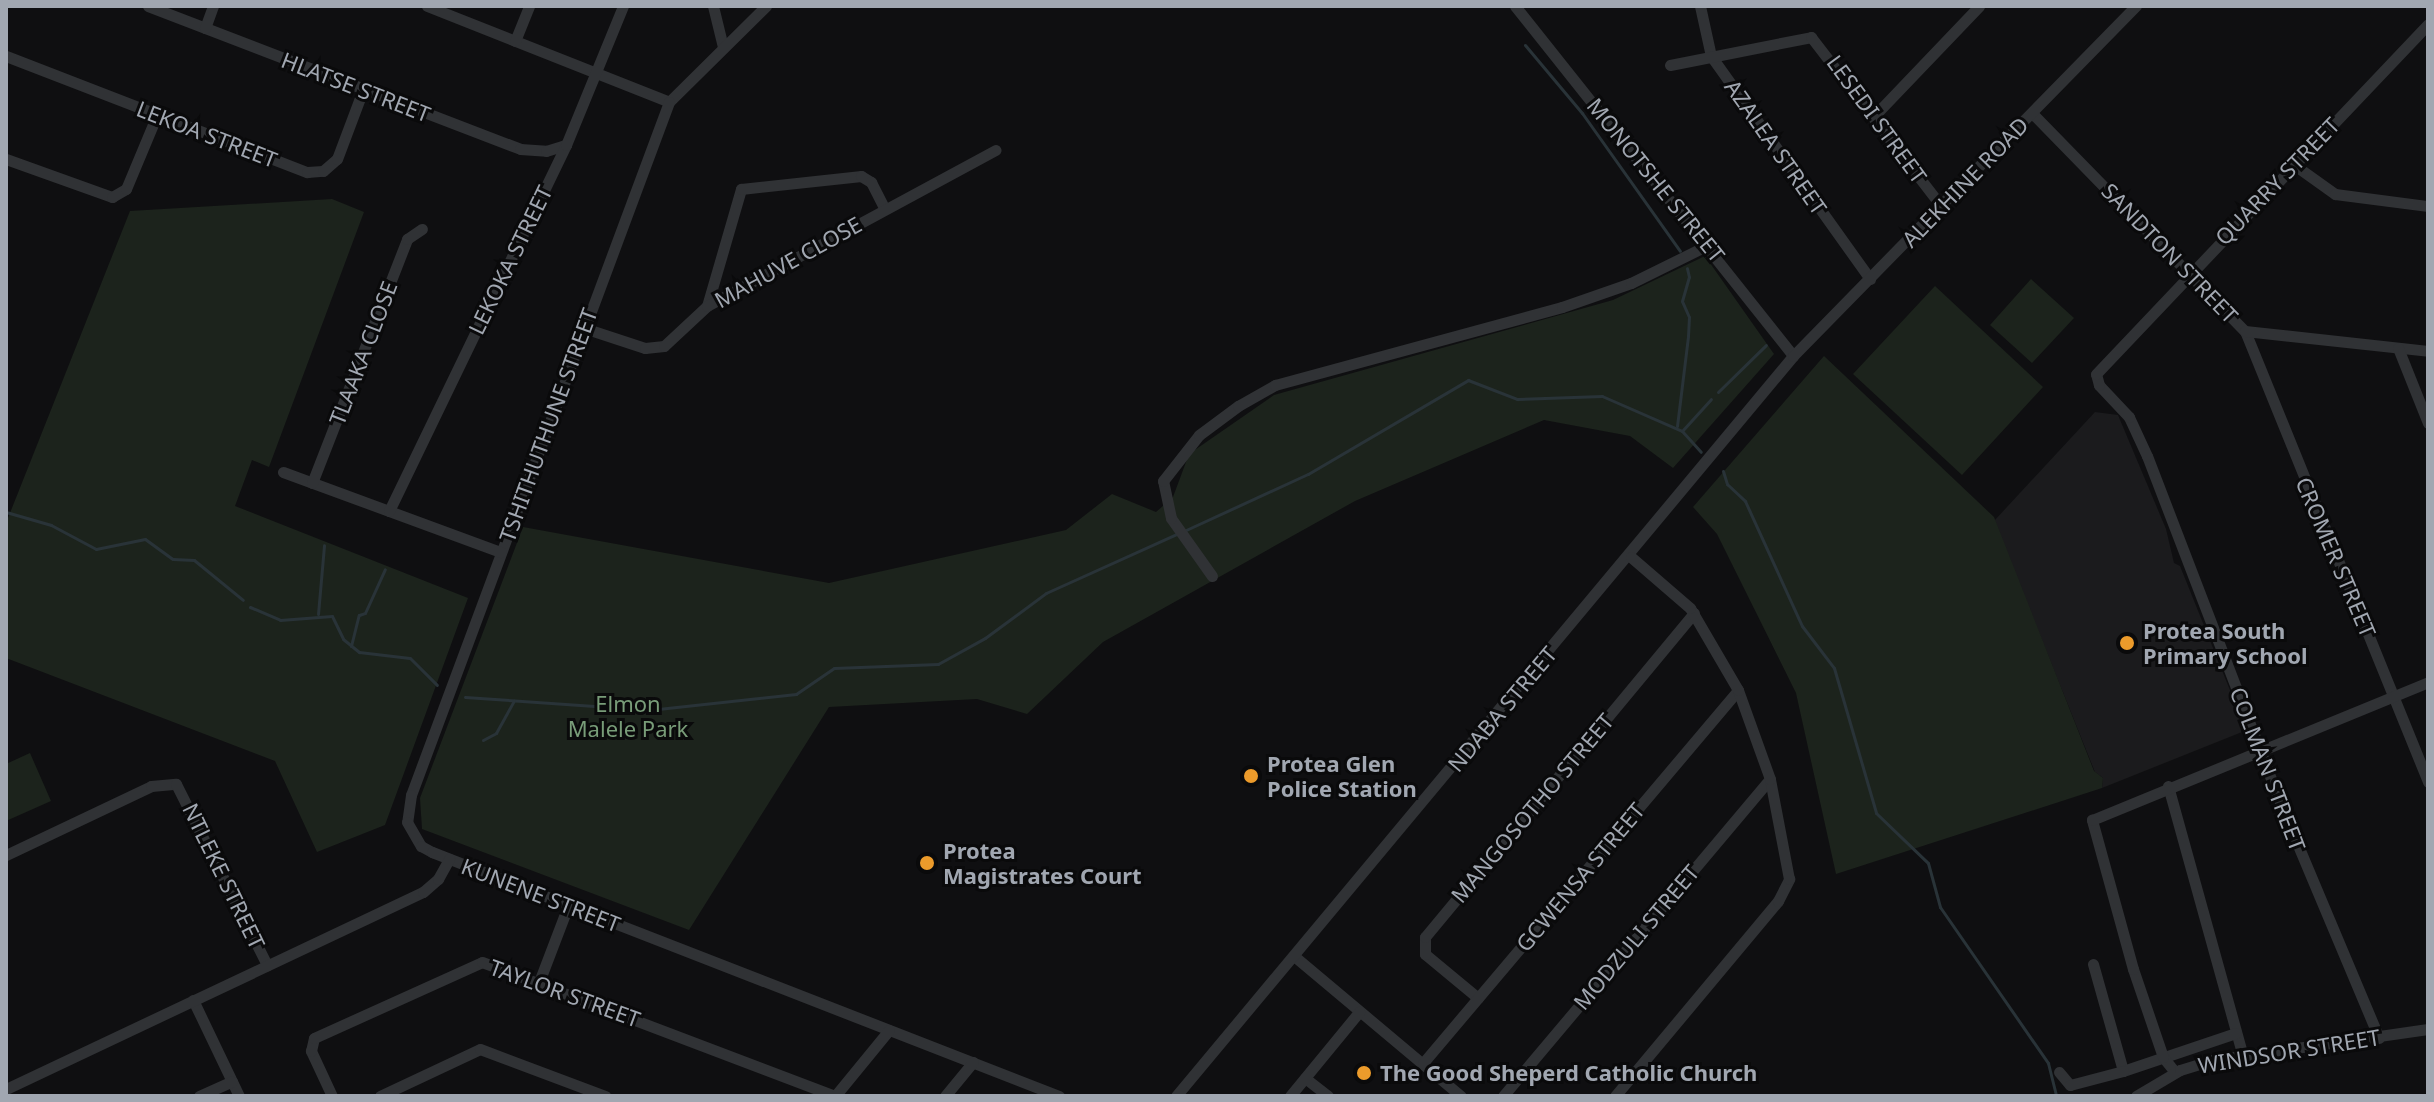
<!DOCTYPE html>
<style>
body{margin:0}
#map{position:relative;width:2434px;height:1102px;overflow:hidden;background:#0f0f11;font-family:"Noto Sans",sans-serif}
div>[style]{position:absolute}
.built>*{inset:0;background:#1b1b1d}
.green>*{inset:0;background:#1c231c}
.stream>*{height:3px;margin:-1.5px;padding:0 1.5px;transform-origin:1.5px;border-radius:1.5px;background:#293338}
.minor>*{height:11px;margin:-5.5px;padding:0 5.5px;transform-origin:5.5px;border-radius:5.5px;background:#303235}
.dots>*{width:22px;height:22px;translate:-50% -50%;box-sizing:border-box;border:4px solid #0a0a0b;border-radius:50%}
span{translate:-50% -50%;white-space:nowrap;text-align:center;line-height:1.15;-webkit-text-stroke:6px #0a0a0b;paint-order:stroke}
.street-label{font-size:22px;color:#a1a7b1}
.poi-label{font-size:22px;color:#a1a7b1;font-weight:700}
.left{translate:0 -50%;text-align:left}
.park-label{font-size:22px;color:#789c78}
.frame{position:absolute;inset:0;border:8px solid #a1a7b1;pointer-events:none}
</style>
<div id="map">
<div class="built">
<div style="clip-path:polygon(2095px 412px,2118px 415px,2166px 529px,2174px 563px,2180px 566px,2242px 720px,2242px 732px,2102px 788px,2103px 778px,2095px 772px,1994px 521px)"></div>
</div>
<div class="green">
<div style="clip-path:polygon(332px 199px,364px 212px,269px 467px,252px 460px,235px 506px,468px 598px,385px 825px,317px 852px,275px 761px,6px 658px,6px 523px,130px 211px)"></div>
<div style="clip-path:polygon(1705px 256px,1774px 354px,1673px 468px,1630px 436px,1544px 420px,1355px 501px,1103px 642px,1027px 714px,977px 699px,829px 707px,689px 930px,422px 829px,420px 798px,523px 527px,829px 583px,1066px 530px,1112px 494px,1156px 512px,1173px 497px,1189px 454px,1274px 395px,1613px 300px)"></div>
<div style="clip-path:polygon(2031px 279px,2074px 318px,2032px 363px,1990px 325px)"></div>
<div style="clip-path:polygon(1935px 286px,2043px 387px,1962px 475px,1853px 374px)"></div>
<div style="clip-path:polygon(1824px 356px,1994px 517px,2094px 771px,2103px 778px,2102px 788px,1836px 874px,1796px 693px,1717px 534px,1693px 507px)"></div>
<div style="clip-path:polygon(30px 753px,51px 801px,6px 821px,6px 764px)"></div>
</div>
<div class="stream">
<div style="left:1525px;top:45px;width:89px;rotate:50deg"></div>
<div style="left:1582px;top:113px;width:169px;rotate:54.6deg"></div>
<div style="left:1718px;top:392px;width:67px;rotate:-44.4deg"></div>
<div style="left:1677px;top:426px;width:91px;rotate:-83deg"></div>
<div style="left:1688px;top:336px;width:19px;rotate:-87deg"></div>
<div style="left:1689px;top:317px;width:17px;rotate:-114deg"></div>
<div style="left:1682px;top:301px;width:25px;rotate:-74deg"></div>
<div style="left:1689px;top:277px;width:9px;rotate:-103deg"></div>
<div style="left:1682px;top:431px;width:43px;rotate:-47.8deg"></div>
<div style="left:1723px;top:471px;width:14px;rotate:73deg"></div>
<div style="left:1727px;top:484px;width:25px;rotate:43deg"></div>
<div style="left:1745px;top:501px;width:137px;rotate:65.5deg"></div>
<div style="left:1802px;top:626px;width:53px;rotate:52.7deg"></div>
<div style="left:1834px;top:668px;width:151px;rotate:73.8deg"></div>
<div style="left:1876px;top:813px;width:72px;rotate:43.9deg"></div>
<div style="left:1928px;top:863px;width:46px;rotate:74.7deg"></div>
<div style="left:1940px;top:907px;width:190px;rotate:55.3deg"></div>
<div style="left:2048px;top:1063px;width:34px;rotate:76deg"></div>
<div style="left:6px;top:512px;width:47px;rotate:16.1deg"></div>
<div style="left:51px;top:525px;width:51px;rotate:28.1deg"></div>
<div style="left:96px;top:549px;width:50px;rotate:-11.5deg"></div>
<div style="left:145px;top:539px;width:34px;rotate:36deg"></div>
<div style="left:173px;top:559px;width:21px;rotate:3deg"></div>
<div style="left:194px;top:560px;width:63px;rotate:39.2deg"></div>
<div style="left:1186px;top:530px;width:134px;rotate:-24.7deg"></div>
<div style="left:1308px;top:474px;width:186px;rotate:-30.4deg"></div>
<div style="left:1468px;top:380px;width:53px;rotate:21.2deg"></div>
<div style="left:1517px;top:399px;width:85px;rotate:-2deg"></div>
<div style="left:1602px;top:396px;width:87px;rotate:23.6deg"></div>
<div style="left:1682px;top:431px;width:28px;rotate:48deg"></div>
<div style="left:250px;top:607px;width:33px;rotate:23deg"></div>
<div style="left:280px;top:620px;width:52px;rotate:-4.4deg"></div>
<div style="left:332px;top:616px;width:25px;rotate:64deg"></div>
<div style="left:343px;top:639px;width:21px;rotate:39deg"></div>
<div style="left:359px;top:652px;width:51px;rotate:6.7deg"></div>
<div style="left:410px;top:658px;width:38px;rotate:45deg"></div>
<div style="left:318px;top:614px;width:69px;rotate:-85deg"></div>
<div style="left:351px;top:646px;width:32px;rotate:-76deg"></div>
<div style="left:359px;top:615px;width:6px;rotate:-18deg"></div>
<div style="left:365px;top:613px;width:48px;rotate:-65.6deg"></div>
<div style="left:465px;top:697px;width:184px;rotate:4deg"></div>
<div style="left:649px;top:710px;width:148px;rotate:-6.2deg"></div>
<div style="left:796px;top:694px;width:46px;rotate:-34.4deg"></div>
<div style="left:834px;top:668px;width:104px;rotate:-2.2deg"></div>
<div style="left:938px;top:664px;width:54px;rotate:-29deg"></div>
<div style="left:985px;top:638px;width:76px;rotate:-36.4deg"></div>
<div style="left:1046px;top:593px;width:146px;rotate:-24.3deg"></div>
<div style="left:483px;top:740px;width:15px;rotate:-28deg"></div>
<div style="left:496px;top:733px;width:37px;rotate:-61deg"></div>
</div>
<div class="minor">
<div style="left:148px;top:6px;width:399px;rotate:21deg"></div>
<div style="left:520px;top:149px;width:26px;rotate:4deg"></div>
<div style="left:546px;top:151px;width:21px;rotate:-17deg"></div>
<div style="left:427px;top:6px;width:260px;rotate:21.6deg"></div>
<div style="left:713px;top:6px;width:42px;rotate:76.3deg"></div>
<div style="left:766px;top:6px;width:136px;rotate:135.3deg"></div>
<div style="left:669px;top:102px;width:739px;rotate:110.42deg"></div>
<div style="left:411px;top:795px;width:27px;rotate:98deg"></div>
<div style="left:407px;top:822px;width:28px;rotate:60deg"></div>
<div style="left:421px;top:846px;width:13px;rotate:29deg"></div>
<div style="left:432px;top:852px;width:673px;rotate:21.26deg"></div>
<div style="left:1515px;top:6px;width:447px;rotate:51.5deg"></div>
<div style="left:1700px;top:6px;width:51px;rotate:77.6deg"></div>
<div style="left:1711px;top:56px;width:274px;rotate:54.5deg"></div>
<div style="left:205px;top:28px;width:23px;rotate:-70deg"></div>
<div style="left:515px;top:41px;width:38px;rotate:-68deg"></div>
<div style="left:6px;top:56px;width:323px;rotate:21.1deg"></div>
<div style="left:307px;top:172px;width:16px;rotate:-4deg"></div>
<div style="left:323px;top:171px;width:18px;rotate:-41deg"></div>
<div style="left:337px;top:159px;width:74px;rotate:-69.4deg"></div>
<div style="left:1670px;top:65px;width:144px;rotate:-11.2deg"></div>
<div style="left:1811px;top:37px;width:213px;rotate:52.4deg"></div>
<div style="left:2032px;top:113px;width:305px;rotate:45.7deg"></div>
<div style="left:2245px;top:331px;width:487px;rotate:67.9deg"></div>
<div style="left:1875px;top:115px;width:151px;rotate:-46.3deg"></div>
<div style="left:6px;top:159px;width:113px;rotate:19.7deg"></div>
<div style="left:112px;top:197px;width:16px;rotate:-30deg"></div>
<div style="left:126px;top:189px;width:80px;rotate:-67.3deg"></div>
<div style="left:2293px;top:164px;width:52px;rotate:35.5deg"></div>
<div style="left:2335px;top:194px;width:94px;rotate:7.4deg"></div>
<div style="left:707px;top:306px;width:122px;rotate:-73.8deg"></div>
<div style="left:741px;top:189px;width:121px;rotate:-6.2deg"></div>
<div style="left:861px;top:176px;width:12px;rotate:31deg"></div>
<div style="left:871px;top:182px;width:30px;rotate:63deg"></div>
<div style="left:584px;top:328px;width:64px;rotate:18.2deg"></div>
<div style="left:645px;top:348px;width:19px;rotate:-6deg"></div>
<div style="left:664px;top:346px;width:59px;rotate:-42.9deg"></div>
<div style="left:707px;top:306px;width:328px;rotate:-28.4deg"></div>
<div style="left:2245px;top:331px;width:184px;rotate:6.2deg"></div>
<div style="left:2398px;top:348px;width:81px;rotate:68.2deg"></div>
<div style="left:283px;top:472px;width:232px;rotate:20.2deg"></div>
<div style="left:312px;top:483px;width:262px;rotate:-68.7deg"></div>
<div style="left:407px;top:239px;width:18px;rotate:-34deg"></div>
<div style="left:389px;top:511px;width:407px;rotate:-64.2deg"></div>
<div style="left:566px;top:145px;width:150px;rotate:-67.7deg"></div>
<div style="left:1212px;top:576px;width:71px;rotate:-125.3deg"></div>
<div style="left:1171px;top:518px;width:38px;rotate:-102deg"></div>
<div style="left:1163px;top:481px;width:58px;rotate:-52deg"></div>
<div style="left:1199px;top:435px;width:49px;rotate:-36.6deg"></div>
<div style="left:1238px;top:406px;width:43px;rotate:-29.6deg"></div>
<div style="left:1275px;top:385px;width:297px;rotate:-15.2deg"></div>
<div style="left:1562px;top:307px;width:73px;rotate:-19.2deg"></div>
<div style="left:1631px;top:283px;width:86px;rotate:-26.3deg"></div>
<div style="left:2168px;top:786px;width:281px;rotate:74.5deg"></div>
<div style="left:6px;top:855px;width:161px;rotate:-25.4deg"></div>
<div style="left:151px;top:786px;width:25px;rotate:-5deg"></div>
<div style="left:176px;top:784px;width:203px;rotate:63.3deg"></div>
<div style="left:1294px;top:956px;width:218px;rotate:40deg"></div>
<div style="left:2093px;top:964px;width:111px;rotate:74.3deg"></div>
<div style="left:2123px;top:1071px;width:119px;rotate:-18.6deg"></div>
<div style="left:539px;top:982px;width:81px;rotate:-69.1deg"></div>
<div style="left:1478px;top:998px;width:69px;rotate:-140.3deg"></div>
<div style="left:1425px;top:954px;width:17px;rotate:-90deg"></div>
<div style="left:1425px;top:937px;width:421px;rotate:-50.3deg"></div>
<div style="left:193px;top:1000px;width:106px;rotate:64.4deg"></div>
<div style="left:2379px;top:1038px;width:247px;rotate:-112.8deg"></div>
<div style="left:2283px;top:810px;width:379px;rotate:-111deg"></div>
<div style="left:2147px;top:456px;width:43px;rotate:-114.8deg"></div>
<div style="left:2129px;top:417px;width:44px;rotate:-133.2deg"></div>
<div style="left:2099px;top:385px;width:11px;rotate:-105deg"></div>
<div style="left:2096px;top:374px;width:482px;rotate:-46.5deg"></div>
<div style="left:1423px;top:1063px;width:488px;rotate:-49.8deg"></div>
<div style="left:2059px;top:1072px;width:17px;rotate:50deg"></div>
<div style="left:2070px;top:1085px;width:55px;rotate:-14.8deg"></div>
<div style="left:2175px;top:1072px;width:19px;rotate:-129deg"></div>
<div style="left:2163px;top:1057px;width:93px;rotate:-108.8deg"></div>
<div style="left:2133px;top:969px;width:155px;rotate:-105.4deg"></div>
<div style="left:2092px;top:820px;width:363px;rotate:-22.3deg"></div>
<div style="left:1305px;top:1078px;width:29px;rotate:38deg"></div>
<div style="left:6px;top:1089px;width:461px;rotate:-25.3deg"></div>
<div style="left:423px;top:892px;width:20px;rotate:-41deg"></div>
<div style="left:438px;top:879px;width:23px;rotate:-61deg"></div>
<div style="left:199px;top:1096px;width:36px;rotate:-24deg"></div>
<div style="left:332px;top:1096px;width:50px;rotate:-115deg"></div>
<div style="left:311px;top:1051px;width:13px;rotate:-77deg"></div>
<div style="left:314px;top:1038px;width:184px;rotate:-24.3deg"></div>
<div style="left:482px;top:962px;width:378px;rotate:20.8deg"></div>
<div style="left:835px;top:1096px;width:85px;rotate:-50.7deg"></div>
<div style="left:380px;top:1096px;width:110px;rotate:-25.2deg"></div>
<div style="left:480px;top:1049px;width:134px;rotate:20.6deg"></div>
<div style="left:945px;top:1096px;width:44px;rotate:-50.5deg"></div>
<div style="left:1176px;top:1096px;width:963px;rotate:-50.18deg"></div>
<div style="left:1793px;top:356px;width:490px;rotate:-45.6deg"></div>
<div style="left:1290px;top:1096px;width:109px;rotate:-50.6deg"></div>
<div style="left:1503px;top:1096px;width:414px;rotate:-49.9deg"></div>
<div style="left:1615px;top:1096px;width:254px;rotate:-50.1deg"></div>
<div style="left:1778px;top:901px;width:25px;rotate:-63deg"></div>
<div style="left:1789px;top:879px;width:102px;rotate:-100.8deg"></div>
<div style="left:1770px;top:779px;width:95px;rotate:-109.8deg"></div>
<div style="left:1738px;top:690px;width:95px;rotate:-120.3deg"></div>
<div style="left:1690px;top:608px;width:78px;rotate:-139.2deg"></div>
<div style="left:2136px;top:1096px;width:51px;rotate:-30.6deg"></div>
<div style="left:2180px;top:1070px;width:34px;rotate:-17deg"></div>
<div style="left:2213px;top:1060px;width:217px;rotate:-8.2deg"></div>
</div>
<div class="dots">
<div style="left:2127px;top:643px;background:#ec9b2b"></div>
<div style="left:1251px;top:776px;background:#ec9b2b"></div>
<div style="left:927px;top:863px;background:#ec9b2b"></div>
<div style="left:1364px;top:1073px;background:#ec9b2b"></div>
</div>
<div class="street-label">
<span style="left:356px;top:87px;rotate:21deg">HLATSE STREET</span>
<span style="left:1877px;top:119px;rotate:54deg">LESEDI STREET</span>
<span style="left:207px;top:134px;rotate:21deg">LEKOA STREET</span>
<span style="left:1776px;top:147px;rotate:55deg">AZALEA STREET</span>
<span style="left:1656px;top:180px;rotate:51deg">MONOTSHE STREET</span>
<span style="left:2277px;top:181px;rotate:-46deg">QUARRY STREET</span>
<span style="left:1965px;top:182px;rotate:-46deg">ALEKHINE ROAD</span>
<span style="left:2170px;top:253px;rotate:46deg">SANDTON STREET</span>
<span style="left:510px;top:260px;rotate:-64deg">LEKOKA STREET</span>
<span style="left:788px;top:262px;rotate:-29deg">MAHUVE CLOSE</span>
<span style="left:363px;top:353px;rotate:-69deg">TLAAKA CLOSE</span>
<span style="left:548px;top:425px;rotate:-70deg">TSHITHUTHUNE STREET</span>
<span style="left:2336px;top:557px;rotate:67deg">CROMER STREET</span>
<span style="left:1502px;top:709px;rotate:-50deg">NDABA STREET</span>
<span style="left:2268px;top:769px;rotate:69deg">COLMAN STREET</span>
<span style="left:1532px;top:808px;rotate:-50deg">MANGOSOTHO STREET</span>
<span style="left:224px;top:876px;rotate:64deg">NTLEKE STREET</span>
<span style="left:1580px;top:877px;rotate:-50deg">GCWENSA STREET</span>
<span style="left:541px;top:895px;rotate:21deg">KUNENE STREET</span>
<span style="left:1636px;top:937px;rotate:-50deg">MODZULI STREET</span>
<span style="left:565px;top:993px;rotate:20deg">TAYLOR STREET</span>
<span style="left:2289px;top:1051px;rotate:-9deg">WINDSOR STREET</span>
</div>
<div class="poi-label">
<span class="left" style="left:2143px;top:643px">Protea South<br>Primary School</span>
<span class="left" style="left:1267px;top:776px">Protea Glen<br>Police Station</span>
<span class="left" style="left:943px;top:863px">Protea<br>Magistrates Court</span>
<span class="left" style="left:1380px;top:1073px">The Good Sheperd Catholic Church</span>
</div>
<div class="park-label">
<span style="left:628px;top:716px">Elmon<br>Malele Park</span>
</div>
<div class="frame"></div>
</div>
